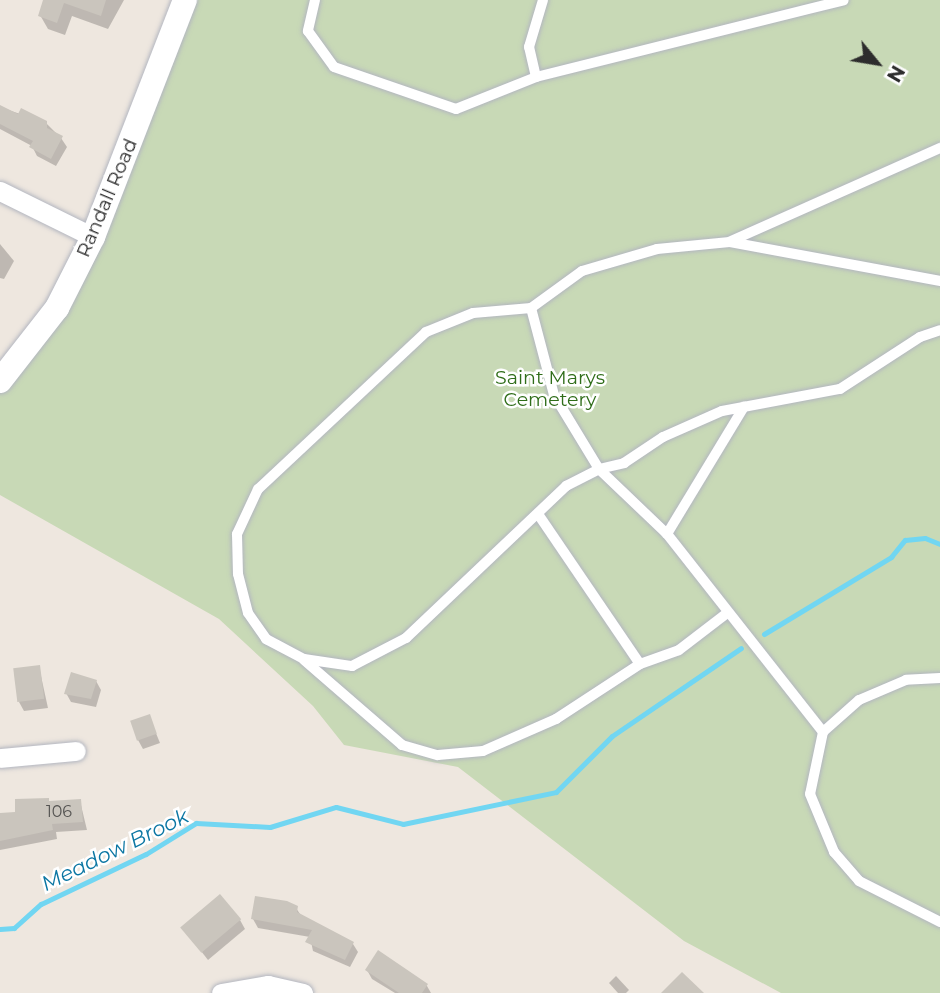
<!DOCTYPE html>
<style>
body{margin:0}
#map{position:relative;width:940px;height:993px;overflow:hidden;background:#eee7df;font-family:Montserrat,sans-serif}
div>[style]{position:absolute}
[style*='--x']{left:calc(var(--x)*1px);top:calc(var(--y)*1px);width:calc(var(--w)*1px);rotate:calc(var(--a)*1deg)}
.cemetery>*{inset:0;background:#c8d9b6}
.shadow>*{inset:0;background:#0003}
.stream>*{height:5px;margin:-2.5px;padding:0 2.5px;transform-origin:2.5px;border-radius:2.5px;background:#71d6f2}
.building>*{inset:0;background:#cac5bd;transform-origin:0 0}
.roads{filter:drop-shadow(0 0 2px #b3b6c0) drop-shadow(0 0 2px #b3b6c0)}
.service>*{height:10px;margin:-5px;padding:0 5px;transform-origin:5px;border-radius:5px;background:#fff}
.minor>*{height:19px;margin:-9.5px;padding:0 9.5px;transform-origin:9.5px;border-radius:9.5px;background:#fff}
.tertiary>*{height:24px;margin:-12px;padding:0 12px;transform-origin:12px;border-radius:12px;background:#fff}
span{translate:-50% -50%;white-space:nowrap;text-align:center;line-height:1.15;-webkit-text-stroke:5px #fff;paint-order:stroke}
.number-label{font-size:16px;color:#545351}
.number-label span{-webkit-text-stroke-width:0}
.street-label{font-size:19px;color:#2d2d2d}
.park-label{font-size:19px;color:#2f6d19}
.water-label{font-size:21px;color:#0b76a3;font-style:italic}
.north{position:absolute;left:842px;top:28px;width:70px;height:70px;-webkit-text-stroke:5px #fff;paint-order:stroke;rotate:120deg;font-size:19px;font-weight:700;line-height:28px;text-align:center;color:#2d2d2d}
.north::after{content:'';display:block;margin:auto;width:24px;height:32px;background:#2d2d2d;clip-path:polygon(50% 0,100% 100%,50% 72%,0 100%)}
</style>
<div id="map">
<div class="cemetery">
<i style="clip-path:polygon(185px 0,940px 0,940px 993px,781px 993px,684px 941px,458px 767px,344px 745px,313px 706px,219px 619px,0 495px,0 381px,57px 308px)"></i>
</div>
<div class="shadow">
<i style="clip-path:polygon(45px 0,124px 0,108px 29px,72px 16px,65px 35px,48px 29px,40px 15px)"></i>
<i style="clip-path:polygon(0 107px,46px 123px,61px 138px,67px 147px,56px 166px,37px 156px,32px 146px,0 129px)"></i>
<i style="clip-path:polygon(0 244px,14px 261px,4px 279px,0 278px)"></i>
<i style="clip-path:polygon(39px 667px,48px 708px,24px 711px,19px 702px)"></i>
<i style="clip-path:polygon(96px 681px,101px 690px,96px 707px,71px 702px,66px 693px)"></i>
<i style="clip-path:polygon(149px 716px,160px 743px,143px 749px,138px 740px)"></i>
<i style="clip-path:polygon(16px 801px,80px 801px,87px 830px,56px 832px,57px 839px,0 850px,0 814px,17px 813px)"></i>
<i style="clip-path:polygon(296px 908px,302px 917px,353px 944px,358px 952px,350px 967px,313px 951px,310px 937px,258px 928px,253px 919px)"></i>
<i style="clip-path:polygon(240px 920px,245px 929px,208px 960px,183px 928px)"></i>
<i style="clip-path:polygon(379px 952px,427px 986px,431px 993px,395px 993px,372px 979px,367px 970px)"></i>
<i style="clip-path:polygon(616px 976px,629px 990px,626px 993px,618px 993px,609px 983px)"></i>
</div>
<div class="stream">
<i style="--x:764;--y:634;--w:149;--a:-31.2"></i>
<i style="--x:891;--y:557;--w:22;--a:-51"></i>
<i style="--x:905;--y:540;--w:20;--a:-6"></i>
<i style="--x:925;--y:538;--w:16;--a:22"></i>
<i style="--x:0;--y:929;--w:14;--a:-4"></i>
<i style="--x:14;--y:928;--w:36;--a:-42"></i>
<i style="--x:41;--y:904;--w:116;--a:-25.5"></i>
<i style="--x:146;--y:854;--w:59;--a:-31.8"></i>
<i style="--x:196;--y:823;--w:74;--a:3.1"></i>
<i style="--x:270;--y:827;--w:69;--a:-16.9"></i>
<i style="--x:336;--y:807;--w:69;--a:14.2"></i>
<i style="--x:403;--y:824;--w:156;--a:-11.8"></i>
<i style="--x:556;--y:792;--w:79;--a:-45"></i>
<i style="--x:612;--y:736;--w:156;--a:-34.3"></i>
</div>
<div class="building">
<i style="clip-path:polygon(43px 0,106px 0,101px 16px,64px 3px,57px 23px,38px 16px)"></i>
<i style="clip-path:polygon(0 105px,18px 114px,21px 108px,47px 121px,47px 128px,63px 136px,51px 159px,29px 147px,33px 141px,0 124px)"></i>
<i style="left:40px;top:665px;width:34px;height:27px;rotate:83deg"></i>
<i style="clip-path:polygon(71px 672px,97px 680px,91px 699px,64px 694px)"></i>
<i style="left:150px;top:714px;width:21px;height:21px;rotate:71deg"></i>
<i style="clip-path:polygon(49px 798px,49px 801px,81px 799px,83px 822px,52px 824px,53px 830px,0 841px,0 813px,15px 812px,15px 799px)"></i>
<i style="left:220px;top:894px;width:33px;height:52px;rotate:50deg"></i>
<i style="clip-path:polygon(255px 896px,287px 901px,298px 906px,297px 912px,354px 942px,345px 960px,305px 942px,312px 930px,251px 919px)"></i>
<i style="clip-path:polygon(378px 950px,428px 984px,422px 993px,399px 993px,365px 970px)"></i>
<i style="clip-path:polygon(682px 972px,704px 993px,661px 993px)"></i>
</div>
<div class="roads">
<div class="service">
<i style="--x:315;--y:0;--w:32;--a:103"></i>
<i style="--x:308;--y:31;--w:44;--a:54.2"></i>
<i style="--x:334;--y:67;--w:129;--a:19"></i>
<i style="--x:456;--y:109;--w:86;--a:-21.8"></i>
<i style="--x:536;--y:77;--w:317;--a:-14"></i>
<i style="--x:536;--y:77;--w:31;--a:-103"></i>
<i style="--x:529;--y:47;--w:49;--a:-73.4"></i>
<i style="--x:731;--y:241;--w:229;--a:-24"></i>
<i style="--x:531;--y:308;--w:63;--a:-36"></i>
<i style="--x:582;--y:271;--w:78;--a:-16.3"></i>
<i style="--x:657;--y:249;--w:73;--a:-5.5"></i>
<i style="--x:730;--y:242;--w:214;--a:10.5"></i>
<i style="--x:538;--y:514;--w:181;--a:55.8"></i>
<i style="--x:667;--y:534;--w:149;--a:-58.8"></i>
<i style="--x:304;--y:660;--w:130;--a:40.9"></i>
<i style="--x:402;--y:745;--w:37;--a:16"></i>
<i style="--x:438;--y:755;--w:45;--a:-5.1"></i>
<i style="--x:483;--y:751;--w:80;--a:-23.7"></i>
<i style="--x:556;--y:719;--w:100;--a:-33.2"></i>
<i style="--x:640;--y:664;--w:41;--a:-19.7"></i>
<i style="--x:679;--y:650;--w:59;--a:-37.5"></i>
<i style="--x:940;--y:678;--w:34;--a:177"></i>
<i style="--x:906;--y:680;--w:51;--a:156.9"></i>
<i style="--x:859;--y:700;--w:48;--a:138.4"></i>
<i style="--x:823;--y:732;--w:63;--a:101.8"></i>
<i style="--x:810;--y:794;--w:63;--a:67.5"></i>
<i style="--x:834;--y:852;--w:38;--a:49"></i>
<i style="--x:859;--y:881;--w:91;--a:26.8"></i>
<i style="--x:823;--y:732;--w:252;--a:-128.2"></i>
<i style="--x:667;--y:534;--w:94;--a:-136.3"></i>
<i style="--x:599;--y:469;--w:87;--a:-121.3"></i>
<i style="--x:554;--y:395;--w:90;--a:-104.8"></i>
<i style="--x:531;--y:308;--w:58;--a:175.1"></i>
<i style="--x:473;--y:313;--w:51;--a:158"></i>
<i style="--x:426;--y:332;--w:230;--a:136.9"></i>
<i style="--x:258;--y:489;--w:50;--a:115"></i>
<i style="--x:237;--y:534;--w:40;--a:88.6"></i>
<i style="--x:238;--y:574;--w:40;--a:75.6"></i>
<i style="--x:248;--y:613;--w:32;--a:55"></i>
<i style="--x:266;--y:639;--w:43;--a:27.8"></i>
<i style="--x:304;--y:659;--w:49;--a:8.3"></i>
<i style="--x:352;--y:666;--w:61;--a:-27.4"></i>
<i style="--x:406;--y:638;--w:221;--a:-43.5"></i>
<i style="--x:566;--y:486;--w:37;--a:-27"></i>
<i style="--x:599;--y:469;--w:26;--a:-13"></i>
<i style="--x:624;--y:463;--w:47;--a:-33.7"></i>
<i style="--x:663;--y:437;--w:64;--a:-23.8"></i>
<i style="--x:722;--y:411;--w:120;--a:-10.6"></i>
<i style="--x:840;--y:389;--w:95;--a:-33"></i>
<i style="--x:920;--y:337;--w:21;--a:-19"></i>
</div>
<div class="minor">
<i style="--x:0;--y:191;--w:104;--a:26.3"></i>
<i style="--x:0;--y:758;--w:76;--a:-5.3"></i>
<i style="--x:221;--y:993;--w:48;--a:-9.7"></i>
<i style="--x:268;--y:985;--w:36;--a:13"></i>
</div>
<div class="tertiary">
<i style="--x:0;--y:381;--w:93;--a:-52"></i>
<i style="--x:57;--y:308;--w:80;--a:-63.1"></i>
<i style="--x:93;--y:237;--w:254;--a:-68.8"></i>
</div>
</div>
<div class="number-label">
<span style="left:59px;top:812px">106</span>
</div>
<div class="street-label">
<span style="left:107px;top:198px;rotate:-67deg">Randall Road</span>
</div>
<div class="park-label">
<span style="left:550px;top:389px">Saint Marys<br>Cemetery</span>
</div>
<div class="water-label">
<span style="left:115px;top:850px;rotate:-26deg">Meadow Brook</span>
</div>
<div class="north">N</div>
</div>
